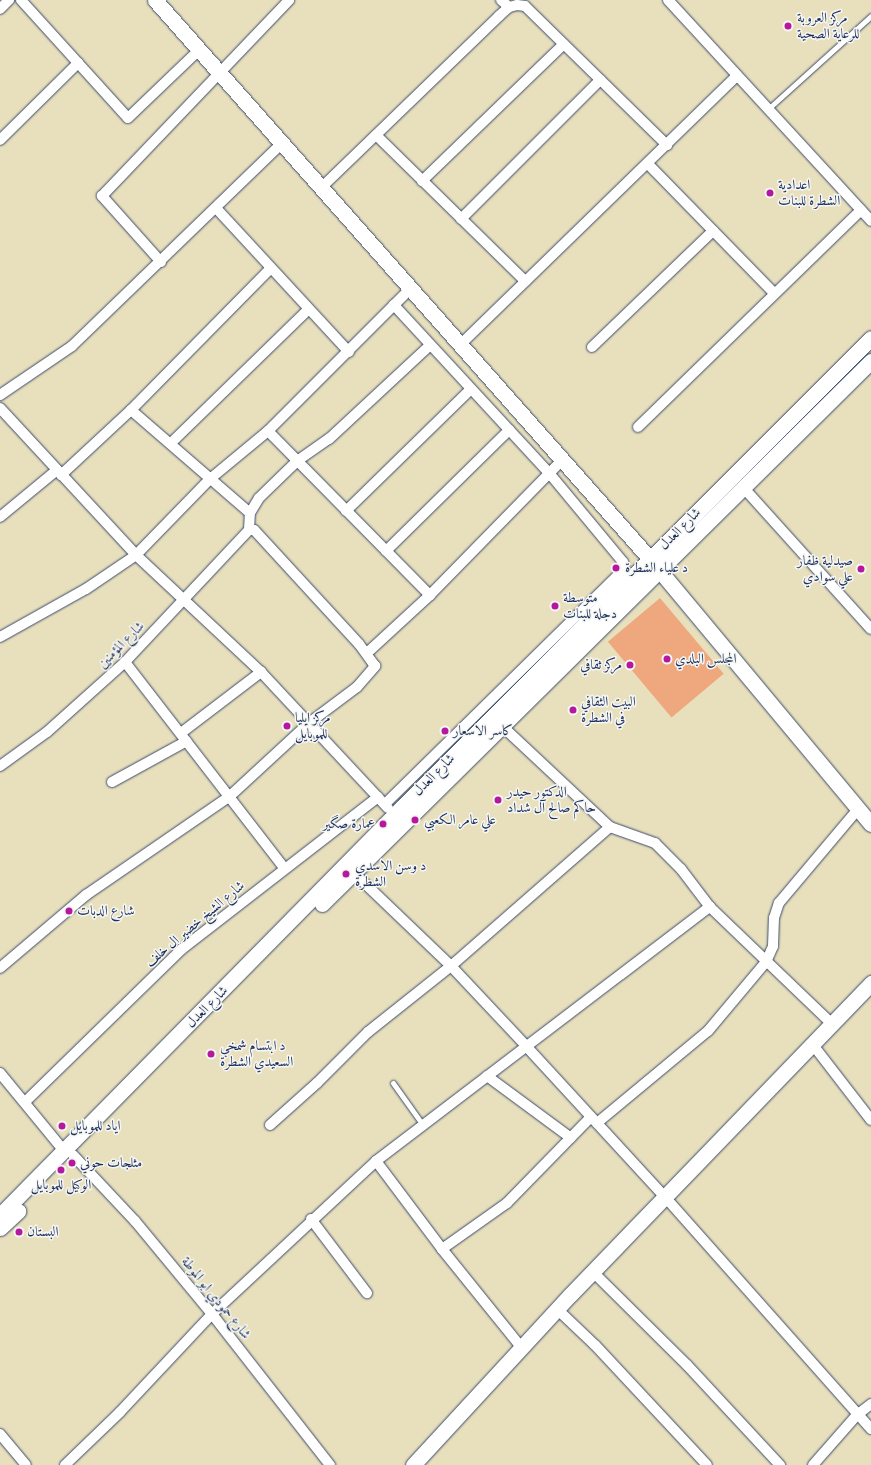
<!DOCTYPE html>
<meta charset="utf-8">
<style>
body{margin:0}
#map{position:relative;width:871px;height:1465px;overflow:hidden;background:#e8e0bc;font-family:Alegreya,Amiri,serif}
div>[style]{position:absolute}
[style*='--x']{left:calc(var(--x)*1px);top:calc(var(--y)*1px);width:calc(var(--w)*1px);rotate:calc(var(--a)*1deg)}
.building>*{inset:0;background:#efa77d;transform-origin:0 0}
.roads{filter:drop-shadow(0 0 1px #3a4a6c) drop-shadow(0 0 1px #3a4a6c)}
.lane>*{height:5px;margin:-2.5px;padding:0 2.5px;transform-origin:2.5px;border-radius:2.5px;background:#fff}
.street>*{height:10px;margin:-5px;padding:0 5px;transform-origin:5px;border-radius:5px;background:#fff}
.secondary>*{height:15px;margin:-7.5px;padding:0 7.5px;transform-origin:7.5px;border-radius:7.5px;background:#fff}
.dots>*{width:11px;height:11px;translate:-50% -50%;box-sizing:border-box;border:2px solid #f6f6f2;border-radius:50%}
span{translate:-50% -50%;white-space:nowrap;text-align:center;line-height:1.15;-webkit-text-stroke:3px #f6f6f2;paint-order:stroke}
.poi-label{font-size:14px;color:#1b2f5e}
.left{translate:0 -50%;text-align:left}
.right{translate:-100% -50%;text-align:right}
.street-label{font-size:14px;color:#1b2f5e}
</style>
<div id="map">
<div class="building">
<i style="left:660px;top:598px;width:99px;height:68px;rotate:50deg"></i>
</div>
<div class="roads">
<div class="lane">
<i style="--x:768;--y:109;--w:139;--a:-42.1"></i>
<i style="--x:393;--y:1083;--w:52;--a:54.5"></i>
</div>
<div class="street">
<i style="--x:21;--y:0;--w:159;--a:47.8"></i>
<i style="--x:128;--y:118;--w:100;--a:-43.8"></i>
<i style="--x:501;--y:0;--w:11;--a:41"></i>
<i style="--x:668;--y:0;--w:300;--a:47.4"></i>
<i style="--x:0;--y:9;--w:13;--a:-45"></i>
<i style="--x:376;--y:135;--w:209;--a:44.4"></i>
<i style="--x:0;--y:140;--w:110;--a:-44.6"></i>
<i style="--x:648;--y:164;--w:180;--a:45.7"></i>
<i style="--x:422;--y:181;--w:197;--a:-44"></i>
<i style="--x:322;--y:187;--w:246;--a:-44"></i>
<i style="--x:499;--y:16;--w:13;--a:-42"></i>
<i style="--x:509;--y:7;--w:8;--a:-14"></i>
<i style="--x:517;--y:5;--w:8;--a:7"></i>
<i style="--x:525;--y:6;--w:199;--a:44.4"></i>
<i style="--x:216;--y:208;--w:196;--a:47.3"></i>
<i style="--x:461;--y:219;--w:197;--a:-45"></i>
<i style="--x:161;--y:262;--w:89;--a:-131.8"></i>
<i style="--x:102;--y:196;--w:271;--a:-46.3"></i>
<i style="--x:461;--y:344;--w:385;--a:-44.2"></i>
<i style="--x:592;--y:347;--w:168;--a:-43.8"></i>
<i style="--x:0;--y:395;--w:87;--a:-34.2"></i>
<i style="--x:72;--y:346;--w:292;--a:-44"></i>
<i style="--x:0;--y:408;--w:200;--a:47.2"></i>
<i style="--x:136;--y:555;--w:171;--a:43.1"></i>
<i style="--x:261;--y:672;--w:186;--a:47"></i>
<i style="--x:131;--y:410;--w:157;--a:40.9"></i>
<i style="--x:638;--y:427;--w:311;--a:-44.2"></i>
<i style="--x:268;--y:431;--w:231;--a:45.4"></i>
<i style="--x:171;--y:443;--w:192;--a:-44.2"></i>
<i style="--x:61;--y:475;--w:96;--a:-42.9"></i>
<i style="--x:131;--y:410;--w:199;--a:-45.4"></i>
<i style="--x:743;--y:487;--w:191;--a:48"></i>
<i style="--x:346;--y:511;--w:173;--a:-44.3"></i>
<i style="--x:0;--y:517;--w:74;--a:-39.5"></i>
<i style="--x:249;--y:530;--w:17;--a:-87"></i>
<i style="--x:250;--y:513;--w:17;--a:-59"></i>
<i style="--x:259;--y:498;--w:53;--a:-44.2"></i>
<i style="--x:297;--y:461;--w:39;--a:-35"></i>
<i style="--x:329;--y:439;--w:138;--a:-42.9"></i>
<i style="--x:386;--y:551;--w:173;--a:-44.5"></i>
<i style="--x:0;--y:637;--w:98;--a:-29.2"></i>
<i style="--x:86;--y:589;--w:60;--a:-34.2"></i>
<i style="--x:136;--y:555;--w:106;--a:-45.8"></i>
<i style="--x:210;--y:479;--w:75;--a:-39.6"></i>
<i style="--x:268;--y:431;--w:202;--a:-45"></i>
<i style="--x:367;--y:653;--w:86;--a:-42.6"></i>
<i style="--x:430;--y:595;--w:189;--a:-45.6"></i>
<i style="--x:125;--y:662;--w:260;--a:52.3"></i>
<i style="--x:502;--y:726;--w:148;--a:43.1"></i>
<i style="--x:610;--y:827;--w:48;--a:19.6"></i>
<i style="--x:655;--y:843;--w:37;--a:45"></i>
<i style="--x:681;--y:869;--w:48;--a:52.7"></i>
<i style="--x:710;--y:907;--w:170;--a:43.8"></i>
<i style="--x:181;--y:733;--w:101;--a:-37.3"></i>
<i style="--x:0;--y:766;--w:58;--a:-35.9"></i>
<i style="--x:47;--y:732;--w:105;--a:-41.9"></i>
<i style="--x:125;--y:662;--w:181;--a:-46.8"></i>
<i style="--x:112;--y:782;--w:85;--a:-28.7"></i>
<i style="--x:385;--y:804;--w:335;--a:-44.5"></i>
<i style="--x:624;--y:569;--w:7;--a:-98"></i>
<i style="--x:623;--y:562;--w:116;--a:-129.7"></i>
<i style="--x:549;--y:473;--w:229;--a:-132.7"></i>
<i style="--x:354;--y:873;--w:134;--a:43.8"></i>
<i style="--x:451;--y:966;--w:110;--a:46.8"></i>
<i style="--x:526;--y:1046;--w:207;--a:47.4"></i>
<i style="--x:666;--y:1198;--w:309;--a:48.4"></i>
<i style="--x:0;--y:968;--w:113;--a:-40.3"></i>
<i style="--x:86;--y:895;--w:175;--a:-34.5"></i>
<i style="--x:230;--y:796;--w:108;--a:-42.7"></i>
<i style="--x:309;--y:723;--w:60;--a:-36.9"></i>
<i style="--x:357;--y:687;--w:28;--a:-49"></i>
<i style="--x:375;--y:666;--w:27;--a:-126"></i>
<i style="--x:359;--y:644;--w:155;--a:-132.6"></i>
<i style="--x:254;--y:530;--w:5;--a:180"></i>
<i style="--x:813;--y:1045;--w:95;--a:52.3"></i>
<i style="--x:0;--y:1073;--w:101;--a:50.6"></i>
<i style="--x:487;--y:1076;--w:104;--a:36.4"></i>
<i style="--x:25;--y:1102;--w:219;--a:-44.3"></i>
<i style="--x:182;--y:949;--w:248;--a:-37.8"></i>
<i style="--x:597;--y:1123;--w:144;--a:-39.7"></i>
<i style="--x:708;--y:1031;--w:90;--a:-50"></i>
<i style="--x:766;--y:962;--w:17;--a:-66"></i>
<i style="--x:773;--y:946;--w:28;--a:-88"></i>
<i style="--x:774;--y:918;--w:16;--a:-72"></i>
<i style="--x:779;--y:903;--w:124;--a:-49.9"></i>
<i style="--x:270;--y:1125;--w:63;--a:-41.8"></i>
<i style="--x:317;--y:1083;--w:72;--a:-45"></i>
<i style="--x:368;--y:1032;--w:106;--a:-38.5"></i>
<i style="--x:451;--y:966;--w:211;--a:-41.2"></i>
<i style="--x:73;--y:1155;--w:91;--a:46.8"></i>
<i style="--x:135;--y:1221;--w:121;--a:50.4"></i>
<i style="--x:212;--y:1314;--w:192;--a:52"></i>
<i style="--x:376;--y:1161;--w:110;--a:53.1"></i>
<i style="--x:442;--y:1249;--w:126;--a:51.1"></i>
<i style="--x:311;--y:1219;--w:93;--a:52.9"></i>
<i style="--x:442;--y:1249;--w:80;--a:-35.3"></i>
<i style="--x:507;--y:1203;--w:120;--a:-45.7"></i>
<i style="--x:593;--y:1272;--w:132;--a:44.7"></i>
<i style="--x:687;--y:1365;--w:137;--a:47.1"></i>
<i style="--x:557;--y:1309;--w:52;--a:43.5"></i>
<i style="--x:595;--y:1345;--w:164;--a:47"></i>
<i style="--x:0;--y:1434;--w:40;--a:50"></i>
<i style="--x:65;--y:1465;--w:76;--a:-43.9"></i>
<i style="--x:120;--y:1412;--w:134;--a:-46.8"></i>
<i style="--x:212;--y:1314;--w:224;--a:-43"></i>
<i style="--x:376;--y:1161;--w:420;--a:-37.3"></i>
<i style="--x:813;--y:1465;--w:67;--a:-48.7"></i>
<i style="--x:857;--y:1415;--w:18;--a:-38"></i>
</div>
<div class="secondary">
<i style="--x:155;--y:0;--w:747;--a:48.47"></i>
<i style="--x:650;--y:559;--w:345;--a:50.2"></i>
<i style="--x:322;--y:904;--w:772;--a:-44.69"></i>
<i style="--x:0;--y:1215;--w:573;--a:-45.42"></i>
<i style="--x:402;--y:807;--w:663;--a:-45"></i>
<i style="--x:0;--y:1228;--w:25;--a:-43"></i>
<i style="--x:413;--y:1465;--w:231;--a:-47.3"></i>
<i style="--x:570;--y:1295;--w:434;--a:-46"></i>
</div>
</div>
<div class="dots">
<i style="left:788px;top:26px;background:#b5179e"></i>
<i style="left:770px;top:193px;background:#b5179e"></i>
<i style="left:616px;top:568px;background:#b5179e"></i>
<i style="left:861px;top:569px;background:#b5179e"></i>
<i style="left:555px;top:606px;background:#b5179e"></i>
<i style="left:667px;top:659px;background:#b5179e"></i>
<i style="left:630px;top:665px;background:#b5179e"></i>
<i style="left:573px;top:710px;background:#b5179e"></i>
<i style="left:287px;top:726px;background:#b5179e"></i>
<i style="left:445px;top:731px;background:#b5179e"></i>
<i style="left:498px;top:800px;background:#b5179e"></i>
<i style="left:415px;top:820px;background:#b5179e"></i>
<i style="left:383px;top:824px;background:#b5179e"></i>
<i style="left:346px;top:874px;background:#b5179e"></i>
<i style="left:69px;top:911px;background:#b5179e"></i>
<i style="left:211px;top:1054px;background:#b5179e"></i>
<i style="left:62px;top:1126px;background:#b5179e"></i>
<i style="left:72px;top:1163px;background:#b5179e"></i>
<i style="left:61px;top:1170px;background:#b5179e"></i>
<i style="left:19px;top:1232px;background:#b5179e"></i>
</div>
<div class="poi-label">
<span class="left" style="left:797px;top:26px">مركز العروبة<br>للرعاية الصحية</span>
<span class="left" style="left:778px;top:193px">اعدادية<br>الشطرة للبنات</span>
<span class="right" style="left:853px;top:569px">صيدلية ظفار<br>علي سوادي</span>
<span class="left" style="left:625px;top:568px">د علياء الشطرة</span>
<span class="left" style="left:563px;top:606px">متوسطة<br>دجلة للبنات</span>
<span class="left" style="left:675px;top:659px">المجلس البلدي</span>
<span class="right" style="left:622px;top:665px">مركز ثقافي</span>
<span class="left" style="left:581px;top:710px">البيت الثقافي<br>في الشطرة</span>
<span class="left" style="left:295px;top:726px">مركز ايليا<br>للموبايل</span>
<span class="left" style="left:453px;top:731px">كاسر الاسعار</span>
<span class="left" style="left:507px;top:800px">الدكتور حيدر<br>حاكم صالح آل شداد</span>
<span class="left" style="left:424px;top:820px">علي عامر الكعبي</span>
<span class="right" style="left:375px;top:824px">عمارة صگير</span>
<span class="left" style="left:355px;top:874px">د وسن الاسدي<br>الشطرة</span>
<span class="left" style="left:77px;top:911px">شارع الدبات</span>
<span class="left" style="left:220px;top:1054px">د ابتسام شمخي<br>السعيدي الشطرة</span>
<span class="left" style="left:70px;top:1126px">اياد للموبايل</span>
<span class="left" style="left:80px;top:1163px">مثلجات حوني</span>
<span style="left:61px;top:1185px">الوكيل للموبايل</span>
<span class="left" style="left:27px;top:1232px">البستان</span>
</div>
<div class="street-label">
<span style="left:680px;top:529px;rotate:-45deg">شارع العدل</span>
<span style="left:121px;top:645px;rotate:-45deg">شارع المؤمنين</span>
<span style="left:434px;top:775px;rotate:-45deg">شارع العدل</span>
<span style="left:195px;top:924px;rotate:-40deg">شارع الشيخ خضير ال خلف</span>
<span style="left:207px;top:1007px;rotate:-45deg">شارع العدل</span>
<span style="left:216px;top:1298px;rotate:51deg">شارع حمودي ابو الموطة</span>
</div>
</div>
